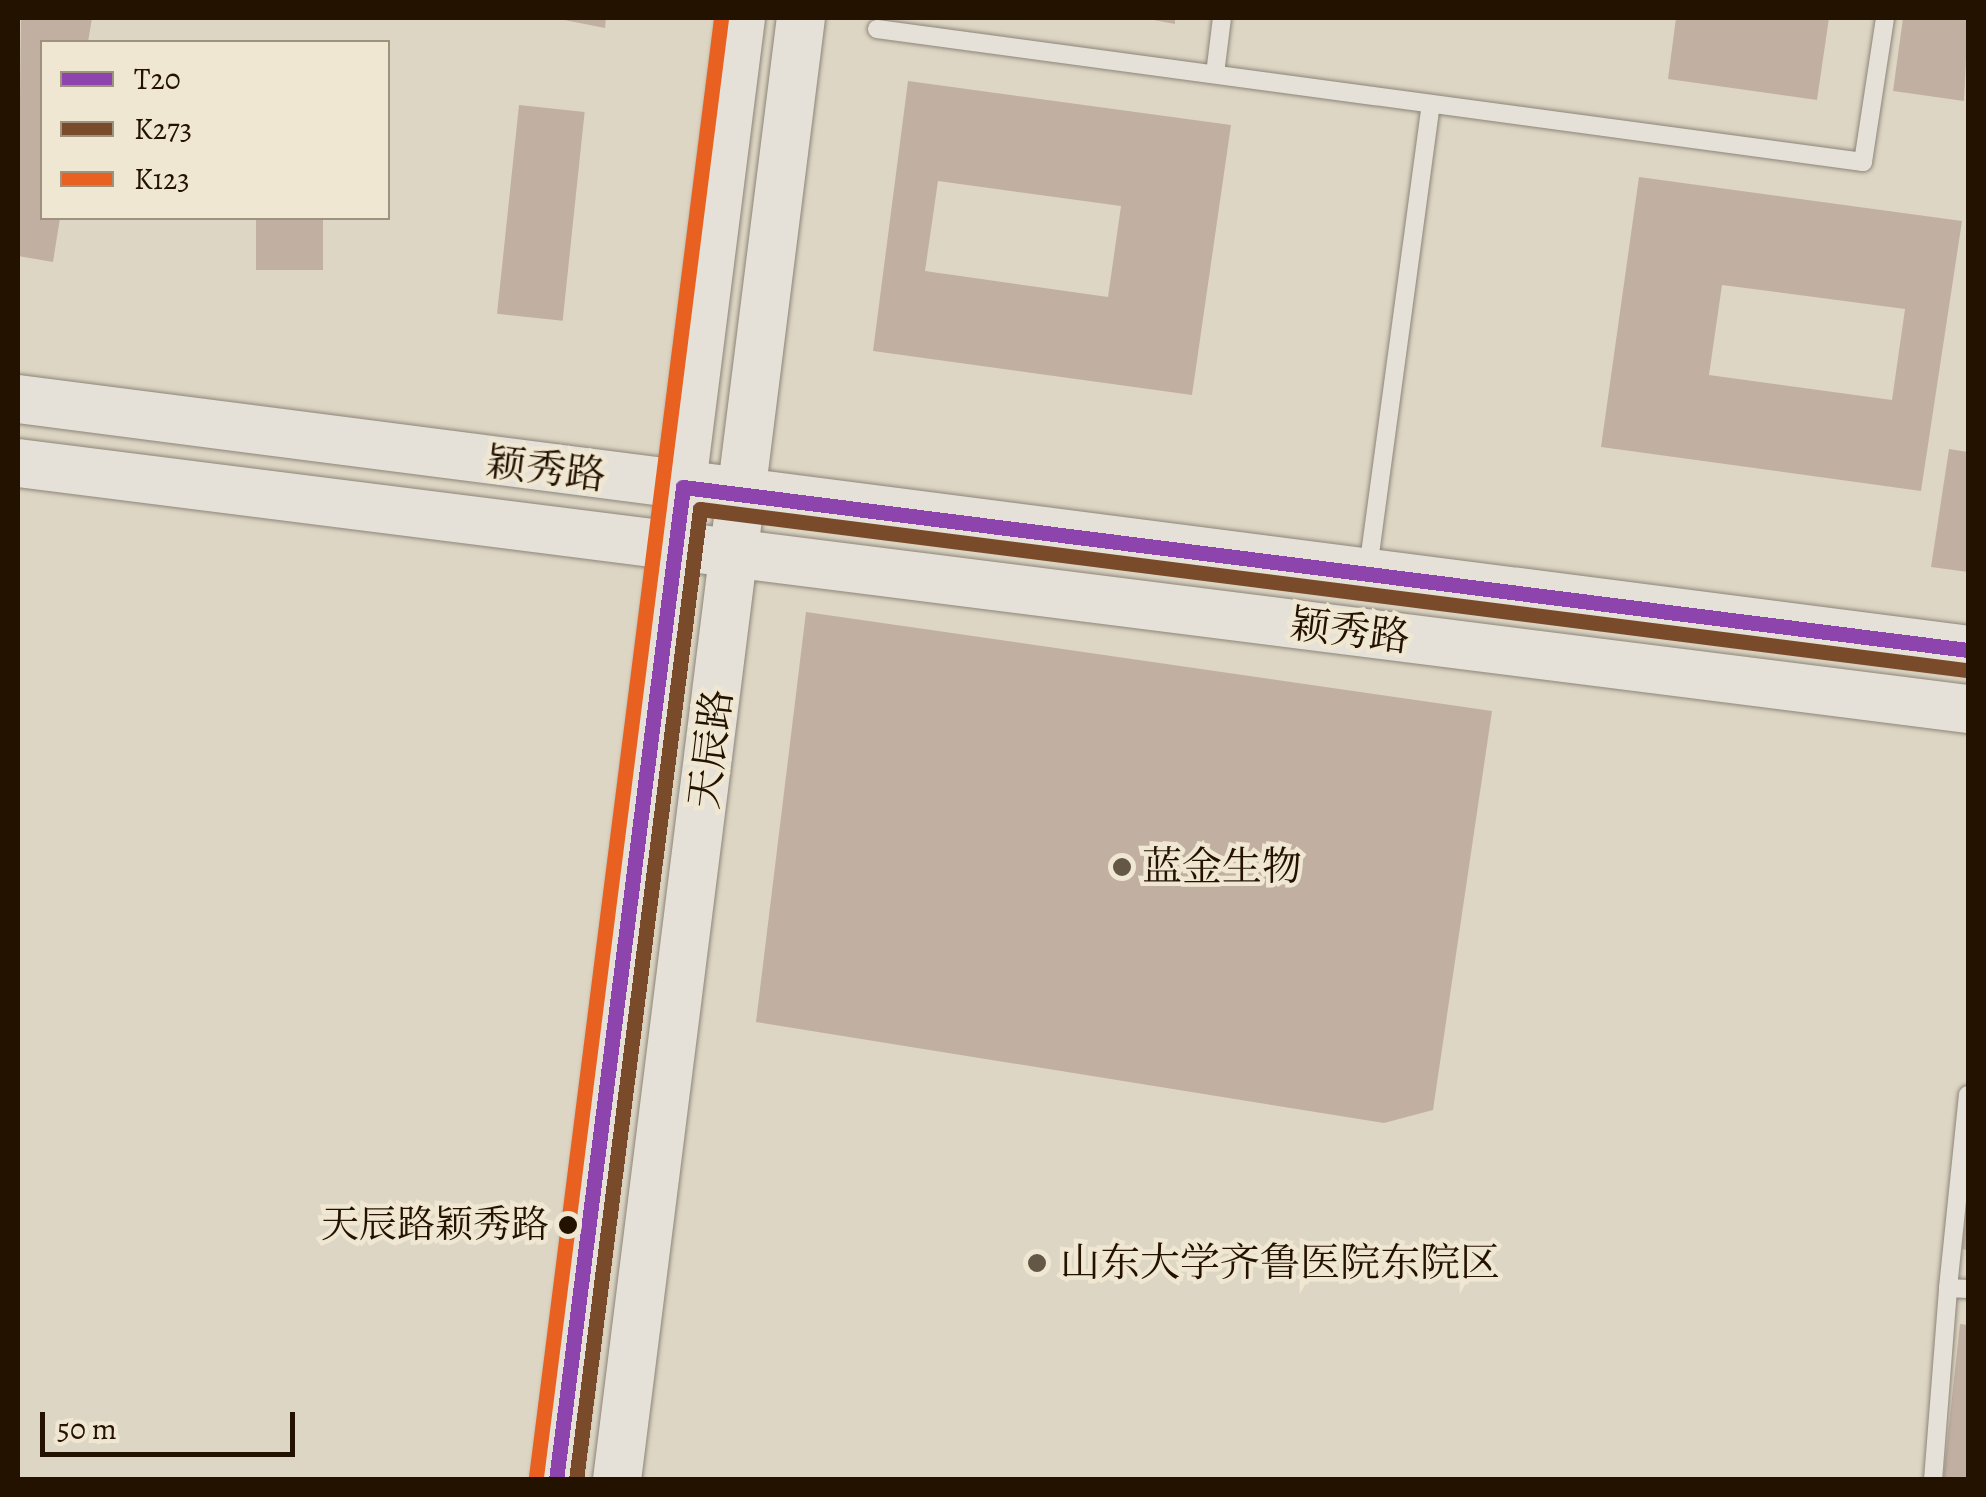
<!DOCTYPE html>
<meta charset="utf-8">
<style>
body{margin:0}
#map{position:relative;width:1986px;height:1497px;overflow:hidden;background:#ded6c4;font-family:Alegreya,"Noto Serif SC",serif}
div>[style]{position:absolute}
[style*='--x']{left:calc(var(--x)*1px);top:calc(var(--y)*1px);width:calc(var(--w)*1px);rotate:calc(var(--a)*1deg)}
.building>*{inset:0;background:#c1b0a2;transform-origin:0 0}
.roads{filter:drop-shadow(0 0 2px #8c8579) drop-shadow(0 0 2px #8c8579)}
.service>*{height:18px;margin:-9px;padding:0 9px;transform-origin:9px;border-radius:9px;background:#e5e1d8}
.secondary>*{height:48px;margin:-24px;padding:0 24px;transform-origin:24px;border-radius:24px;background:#e5e1d8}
.bus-1>*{height:15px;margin:-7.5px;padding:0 7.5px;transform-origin:7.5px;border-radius:7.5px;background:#8e44ad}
.bus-2>*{height:15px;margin:-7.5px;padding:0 7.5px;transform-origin:7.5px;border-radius:7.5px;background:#7a4b2a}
.bus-3>*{height:15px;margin:-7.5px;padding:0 7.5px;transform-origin:7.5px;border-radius:7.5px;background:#e86120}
.dots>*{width:28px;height:28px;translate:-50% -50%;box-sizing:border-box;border:5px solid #f0e7d2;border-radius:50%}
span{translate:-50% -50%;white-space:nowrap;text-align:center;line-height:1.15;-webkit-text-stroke:9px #f0e7d2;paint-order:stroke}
.bus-label{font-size:38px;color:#241200}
.right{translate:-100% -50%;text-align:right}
.street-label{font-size:40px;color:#241200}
.poi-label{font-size:40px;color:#241200}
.left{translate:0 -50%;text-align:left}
.frame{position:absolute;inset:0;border:20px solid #241200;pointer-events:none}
.legend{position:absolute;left:40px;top:40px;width:350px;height:180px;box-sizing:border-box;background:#f0e7d2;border:2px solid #9e927e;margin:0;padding:12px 18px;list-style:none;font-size:30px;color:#241200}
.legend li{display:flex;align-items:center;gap:20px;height:50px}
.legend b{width:50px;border:2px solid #9e927e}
.scale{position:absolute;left:40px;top:1412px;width:255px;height:45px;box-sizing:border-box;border:5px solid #241200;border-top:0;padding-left:12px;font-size:30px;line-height:35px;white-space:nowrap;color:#241200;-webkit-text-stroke:8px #f0e7d2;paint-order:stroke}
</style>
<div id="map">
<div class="building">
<i style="clip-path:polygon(21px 18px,92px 18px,88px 42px,42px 42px,42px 218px,60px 218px,53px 262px,18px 256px)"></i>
<i style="clip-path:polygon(554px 18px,606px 18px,605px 28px)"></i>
<i style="clip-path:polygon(1143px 18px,1175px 18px,1175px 24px)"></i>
<i style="clip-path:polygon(1676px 18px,1829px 18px,1817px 100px,1668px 79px)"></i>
<i style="clip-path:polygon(1903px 18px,1968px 18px,1964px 101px,1893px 91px)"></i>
<i style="clip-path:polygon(evenodd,908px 81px,1231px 125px,1192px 395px,873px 351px,908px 81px,938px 181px,1121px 206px,1108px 297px,925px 271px,938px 181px)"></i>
<i style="left:519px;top:105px;width:66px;height:210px;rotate:6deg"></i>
<i style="clip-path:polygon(evenodd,1639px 177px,1962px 221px,1921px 491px,1601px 447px,1639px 177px,1722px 285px,1905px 309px,1892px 400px,1709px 375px,1722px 285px)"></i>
<i style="left:256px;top:218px;width:67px;height:52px"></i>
<i style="clip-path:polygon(1949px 449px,1968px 452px,1968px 572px,1931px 567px)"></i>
<i style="clip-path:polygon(806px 612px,1492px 711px,1433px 1110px,1384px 1123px,756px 1022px)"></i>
<i style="clip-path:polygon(1966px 1211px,1968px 1211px,1968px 1250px,1962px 1249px)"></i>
<i style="clip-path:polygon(1960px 1324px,1968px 1325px,1968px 1480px,1943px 1480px)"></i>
</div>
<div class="roads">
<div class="service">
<i style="--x:877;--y:29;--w:995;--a:7.68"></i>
<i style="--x:1863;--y:162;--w:146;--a:-81.3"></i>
<i style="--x:1215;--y:74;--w:56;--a:-82.9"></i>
<i style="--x:1368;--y:569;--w:469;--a:-82.3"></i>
<i style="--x:1948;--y:1288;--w:194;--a:-84.1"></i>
<i style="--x:1933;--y:1480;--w:193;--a:-85.5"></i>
<i style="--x:1948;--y:1288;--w:20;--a:3"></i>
</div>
<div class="secondary">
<i style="--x:18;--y:399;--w:1966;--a:7.33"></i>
<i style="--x:18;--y:463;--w:1965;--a:7.19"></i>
<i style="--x:556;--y:1480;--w:1474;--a:-82.79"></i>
<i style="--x:617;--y:1480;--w:1474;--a:-82.83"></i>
</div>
</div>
<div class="bus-1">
<i style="--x:556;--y:1480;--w:1001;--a:-82.71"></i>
<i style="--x:683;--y:487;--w:1295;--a:7.23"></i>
</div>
<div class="bus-2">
<i style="--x:576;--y:1480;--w:979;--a:-82.72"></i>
<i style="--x:700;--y:509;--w:1275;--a:7.25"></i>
</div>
<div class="bus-3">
<i style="--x:536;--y:1477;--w:1471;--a:-82.77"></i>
</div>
<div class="dots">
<i style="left:1122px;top:867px;background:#655745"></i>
<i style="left:568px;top:1225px;background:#241200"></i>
<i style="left:1037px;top:1263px;background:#655745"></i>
</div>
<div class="bus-label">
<span class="right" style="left:549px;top:1225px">天辰路颖秀路</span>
</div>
<div class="street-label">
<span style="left:546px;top:469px;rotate:7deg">颖秀路</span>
<span style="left:1350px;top:631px;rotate:7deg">颖秀路</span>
<span style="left:711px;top:749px;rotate:-83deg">天辰路</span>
</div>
<div class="poi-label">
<span class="left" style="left:1142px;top:867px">蓝金生物</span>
<span class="left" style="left:1060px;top:1263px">山东大学齐鲁医院东院区</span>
</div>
<div class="frame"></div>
<ul class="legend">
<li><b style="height:12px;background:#8e44ad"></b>T20</li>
<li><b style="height:12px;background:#7a4b2a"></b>K273</li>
<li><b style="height:12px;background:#e86120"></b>K123</li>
</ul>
<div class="scale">50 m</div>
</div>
